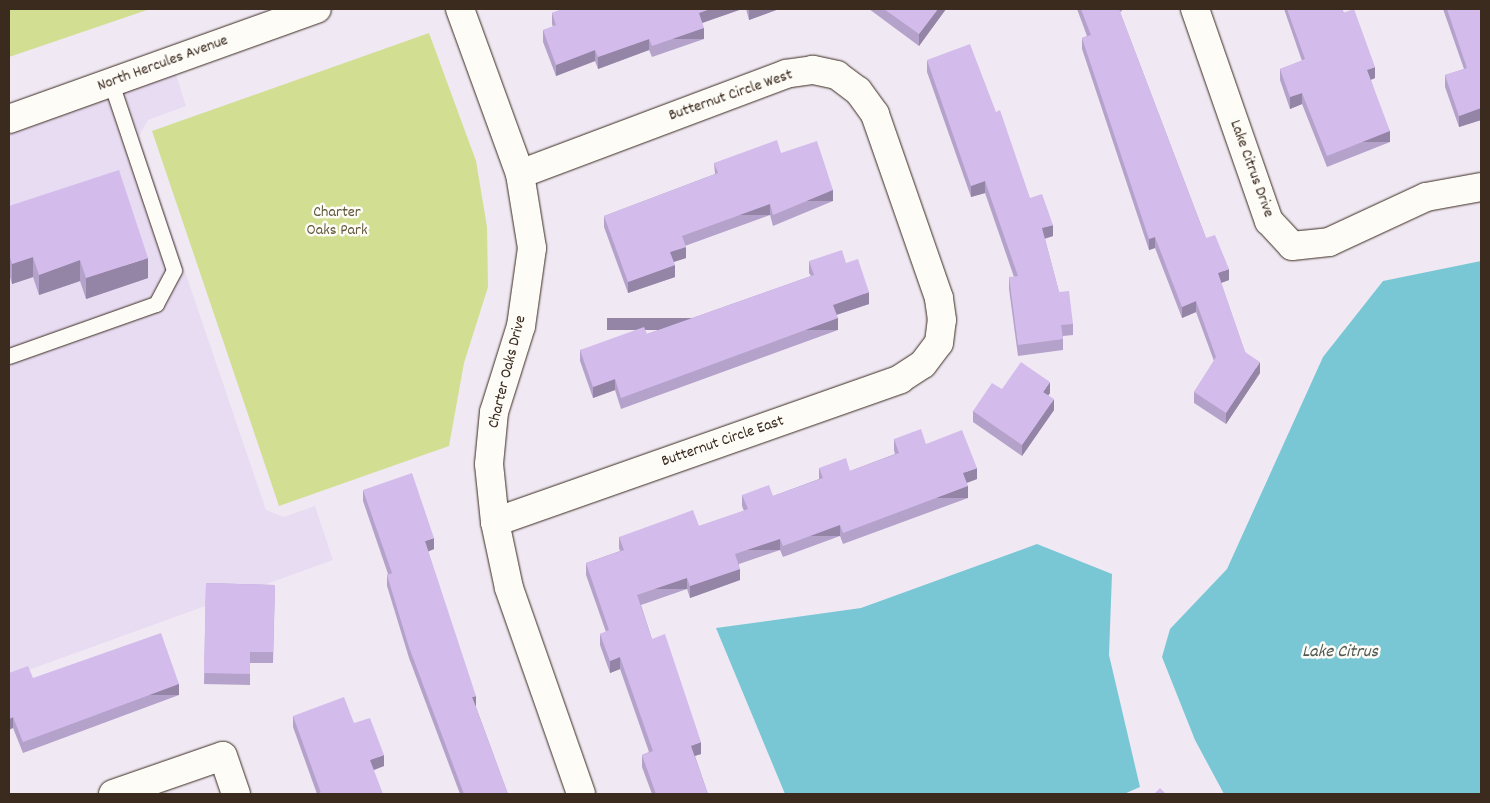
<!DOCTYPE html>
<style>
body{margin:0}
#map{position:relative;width:1490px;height:803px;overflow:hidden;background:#f0e9f4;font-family:Dekko,sans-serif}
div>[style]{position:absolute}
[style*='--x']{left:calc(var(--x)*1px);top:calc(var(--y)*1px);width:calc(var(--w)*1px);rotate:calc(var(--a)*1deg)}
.built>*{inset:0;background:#e7dcf2}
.green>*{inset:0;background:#d2de91}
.water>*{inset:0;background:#79c7d5}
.roads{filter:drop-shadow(0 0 1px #3b2a1e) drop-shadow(0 0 1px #3b2a1e)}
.lane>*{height:15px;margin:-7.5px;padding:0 7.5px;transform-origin:7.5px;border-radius:7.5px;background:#fdfcf7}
.street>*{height:28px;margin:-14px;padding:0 14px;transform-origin:14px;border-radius:14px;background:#fdfcf7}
.secondary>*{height:28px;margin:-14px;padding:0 14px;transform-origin:14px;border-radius:14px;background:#fdfcf7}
.wall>*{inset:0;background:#b5a2cb}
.shaded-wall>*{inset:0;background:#9484a5;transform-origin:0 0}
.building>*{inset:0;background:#d3bcec}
span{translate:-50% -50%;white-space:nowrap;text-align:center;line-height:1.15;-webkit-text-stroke:5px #fdfcf7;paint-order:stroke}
.street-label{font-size:16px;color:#3b2a1e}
.park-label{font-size:16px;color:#61573b}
.water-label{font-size:18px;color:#4e5955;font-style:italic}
.frame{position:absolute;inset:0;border:10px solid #3b2a1e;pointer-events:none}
</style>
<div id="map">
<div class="built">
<i style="clip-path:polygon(176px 74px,186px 106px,148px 120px,139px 136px,266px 510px,284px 517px,315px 506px,333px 560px,9px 677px,9px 134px)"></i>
</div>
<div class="green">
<i style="clip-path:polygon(9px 9px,150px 9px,9px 57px)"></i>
<i style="clip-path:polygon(429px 33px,476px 161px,487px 227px,488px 287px,464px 363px,449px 446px,279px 506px,152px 131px)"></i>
</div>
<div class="water">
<i style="clip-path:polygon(1481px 261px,1481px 794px,1224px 794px,1195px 740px,1162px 657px,1170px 629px,1227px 569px,1323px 357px,1383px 281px)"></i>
<i style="clip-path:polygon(1037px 544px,1112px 574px,1109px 655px,1140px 787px,1124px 794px,785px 794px,716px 628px,861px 608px)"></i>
</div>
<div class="roads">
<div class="lane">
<i style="--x:9;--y:356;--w:156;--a:-19.5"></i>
<i style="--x:156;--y:304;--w:38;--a:-62"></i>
<i style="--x:174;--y:270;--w:197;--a:-108.6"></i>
</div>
<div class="street">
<i style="--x:460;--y:9;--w:176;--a:70"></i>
<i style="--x:520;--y:174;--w:75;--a:80.8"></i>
<i style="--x:532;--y:248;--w:79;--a:98"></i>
<i style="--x:521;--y:326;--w:90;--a:107.4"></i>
<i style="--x:494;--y:412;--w:52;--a:95.5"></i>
<i style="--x:489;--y:464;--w:58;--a:84.1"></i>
<i style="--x:495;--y:522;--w:67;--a:78"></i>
<i style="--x:509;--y:588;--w:218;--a:70.7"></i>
<i style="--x:1195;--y:9;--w:225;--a:70.8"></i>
<i style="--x:1269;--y:221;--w:34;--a:47"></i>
<i style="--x:1292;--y:246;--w:37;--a:-6"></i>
<i style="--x:1329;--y:242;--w:107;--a:-24.9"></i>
<i style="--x:1426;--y:197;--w:56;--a:-10.3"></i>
<i style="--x:495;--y:522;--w:430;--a:-19.4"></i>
<i style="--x:900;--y:379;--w:27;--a:-33"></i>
<i style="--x:923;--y:364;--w:26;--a:-53"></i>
<i style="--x:939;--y:343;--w:23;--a:-83"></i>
<i style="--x:942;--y:320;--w:22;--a:-98"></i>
<i style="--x:939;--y:298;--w:195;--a:-109.2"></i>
<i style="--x:875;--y:114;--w:29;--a:-126"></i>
<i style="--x:858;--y:91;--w:26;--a:-143"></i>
<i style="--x:837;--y:75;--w:25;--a:-168"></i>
<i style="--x:813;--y:70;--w:27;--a:172"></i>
<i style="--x:786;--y:74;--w:284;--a:159.4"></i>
<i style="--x:113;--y:794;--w:116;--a:-19.1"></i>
<i style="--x:223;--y:756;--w:40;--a:71.1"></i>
</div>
<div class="secondary">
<i style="--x:9;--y:119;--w:327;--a:-19.7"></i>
</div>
</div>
<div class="wall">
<i style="clip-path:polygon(563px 9px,742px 9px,702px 23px,704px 39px,652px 57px,649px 50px,598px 69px,595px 61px,556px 76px,543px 42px,543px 30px,553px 27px,552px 24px,552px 13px)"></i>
<i style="clip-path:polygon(746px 9px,779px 9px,749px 20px)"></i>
<i style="clip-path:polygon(869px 9px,946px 9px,919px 46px)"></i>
<i style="clip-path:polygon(1077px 9px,1122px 9px,1122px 11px,1120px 12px,1206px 238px,1229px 280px,1221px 283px,1245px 352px,1260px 373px,1226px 424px,1194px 403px,1194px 392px,1214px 361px,1196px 312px,1182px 318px,1155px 248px,1149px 250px,1082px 49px,1082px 38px,1087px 36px)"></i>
<i style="clip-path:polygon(1284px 9px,1342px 9px,1375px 78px,1371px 80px,1390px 142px,1327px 167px,1302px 104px,1290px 109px,1280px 80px,1280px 69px,1302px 61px)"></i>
<i style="clip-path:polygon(1443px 9px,1481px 9px,1481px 120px,1459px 127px,1445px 87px,1445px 75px,1464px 69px)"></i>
<i style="clip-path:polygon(927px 60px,1030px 198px,1053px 236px,1045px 239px,1059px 292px,1073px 324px,1073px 335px,1063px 336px,1063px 350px,1018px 356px,1009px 289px,1009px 277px,1014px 277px,985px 193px,971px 197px,927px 72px)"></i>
<i style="clip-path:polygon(781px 153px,833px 201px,773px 226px,770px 215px,685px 246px,686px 258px,674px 262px,675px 277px,628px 293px,604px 227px,604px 216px,715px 174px,714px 163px)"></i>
<i style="clip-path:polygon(9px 206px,148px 278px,86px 299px,80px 281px,39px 295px,33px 277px,12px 284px,9px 274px)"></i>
<i style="clip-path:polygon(809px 261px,846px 263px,869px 304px,836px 315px,838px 330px,621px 409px,615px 390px,593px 398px,580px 361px,580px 350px,647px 334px,797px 281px,811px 276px,809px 273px)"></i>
<i style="clip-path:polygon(1002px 389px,1050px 393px,1048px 395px,1054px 410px,1022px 456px,973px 422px,973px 411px)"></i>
<i style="clip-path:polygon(894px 439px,926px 444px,977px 479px,967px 483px,968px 498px,843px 544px,840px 536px,783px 557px,780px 550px,739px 564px,740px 580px,690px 598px,687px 589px,641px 605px,652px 639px,701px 754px,695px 756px,708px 794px,652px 794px,642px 767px,642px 755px,649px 752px,620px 669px,610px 673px,600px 645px,600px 634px,606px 632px,586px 575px,586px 563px,620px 551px,619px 548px,619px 537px,699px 526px,744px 511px,742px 506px,742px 495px,773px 496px,819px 479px,819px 468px,850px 471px,895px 454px,894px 450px)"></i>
<i style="clip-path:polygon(363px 490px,434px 549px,428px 551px,476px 707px,508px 794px,460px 794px,409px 658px,387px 586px,387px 575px,388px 574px,363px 501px)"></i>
<i style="clip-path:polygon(206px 583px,275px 585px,273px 663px,250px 663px,250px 685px,204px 684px)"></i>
<i style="clip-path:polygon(9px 673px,33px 678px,179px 695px,23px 753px,13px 728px)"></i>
<i style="clip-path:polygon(293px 716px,354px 723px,384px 766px,317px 794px,293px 727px)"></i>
</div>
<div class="shaded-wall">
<i style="clip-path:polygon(710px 9px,742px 9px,699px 24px,699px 13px)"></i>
<i style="clip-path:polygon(749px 9px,779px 9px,749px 20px)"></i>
<i style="clip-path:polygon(938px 9px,946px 9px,919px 46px,919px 34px)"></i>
<i style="left:704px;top:28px;width:11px;height:55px;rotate:90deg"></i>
<i style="clip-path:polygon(649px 39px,649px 50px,598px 69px,598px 57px)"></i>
<i style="clip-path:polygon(595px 50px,595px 61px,556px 76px,556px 65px)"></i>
<i style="clip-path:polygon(1375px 67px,1375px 78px,1367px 81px,1367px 70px)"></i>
<i style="clip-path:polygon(1302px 93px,1302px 104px,1290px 109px,1290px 97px)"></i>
<i style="clip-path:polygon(1481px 108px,1481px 120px,1459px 127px,1459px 116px)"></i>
<i style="left:1390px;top:131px;width:11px;height:68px;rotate:90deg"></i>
<i style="clip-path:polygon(985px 181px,985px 193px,971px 197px,971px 186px)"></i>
<i style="left:833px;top:190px;width:11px;height:65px;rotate:90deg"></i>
<i style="left:770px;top:204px;width:11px;height:94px;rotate:90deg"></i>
<i style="clip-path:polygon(1053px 225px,1053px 236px,1042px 239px,1042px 228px)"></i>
<i style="clip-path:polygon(1155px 237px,1155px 248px,1149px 250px,1149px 239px)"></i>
<i style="clip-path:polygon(686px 247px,686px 258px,670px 263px,670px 252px)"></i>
<i style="clip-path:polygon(33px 257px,33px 277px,12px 284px,12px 264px)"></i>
<i style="clip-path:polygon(148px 258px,148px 278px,86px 299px,86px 278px)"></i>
<i style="clip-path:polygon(80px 260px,80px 281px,39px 295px,39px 275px)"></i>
<i style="clip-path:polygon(675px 265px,675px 277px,628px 293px,628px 282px)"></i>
<i style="clip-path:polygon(1229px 269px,1229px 280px,1218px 284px,1218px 273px)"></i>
<i style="clip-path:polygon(869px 292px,869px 304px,833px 316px,833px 305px)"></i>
<i style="clip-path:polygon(1196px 301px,1196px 312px,1182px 318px,1182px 307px)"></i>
<i style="left:838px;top:318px;width:12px;height:231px;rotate:90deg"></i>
<i style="clip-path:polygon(1260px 362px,1260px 373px,1226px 424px,1226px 413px)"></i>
<i style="clip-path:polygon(615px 379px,615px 390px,593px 398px,593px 387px)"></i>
<i style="clip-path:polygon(1050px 382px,1050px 393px,1043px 403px,1043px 392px)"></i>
<i style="clip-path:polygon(1054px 399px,1054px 410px,1022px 456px,1022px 445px)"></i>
<i style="clip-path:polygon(977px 468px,977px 479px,963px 484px,963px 473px)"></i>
<i style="left:968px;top:486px;width:12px;height:134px;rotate:90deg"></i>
<i style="left:840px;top:525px;width:11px;height:61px;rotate:90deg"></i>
<i style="clip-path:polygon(434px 538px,434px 549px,425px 553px,425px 541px)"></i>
<i style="left:780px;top:539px;width:11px;height:47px;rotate:90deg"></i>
<i style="clip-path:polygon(740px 569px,740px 580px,690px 598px,690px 586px)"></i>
<i style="left:687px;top:578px;width:11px;height:53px;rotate:90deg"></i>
<i style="clip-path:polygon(620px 657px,620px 669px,610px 673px,610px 661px)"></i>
<i style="left:179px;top:684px;width:11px;height:166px;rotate:90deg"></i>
<i style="clip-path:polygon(476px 696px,476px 707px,472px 697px)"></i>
<i style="clip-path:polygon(13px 717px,13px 728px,9px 730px,9px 719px)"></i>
<i style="clip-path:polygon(701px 742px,701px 754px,691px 757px,691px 746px)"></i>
<i style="clip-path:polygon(384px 755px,384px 766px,370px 771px,370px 760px)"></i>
</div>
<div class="building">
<i style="clip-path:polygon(563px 9px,710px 9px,699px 13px,704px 28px,652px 46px,649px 39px,598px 57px,595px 50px,556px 65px,543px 30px,556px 25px,552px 13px)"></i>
<i style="clip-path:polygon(884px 9px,938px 9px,919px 34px)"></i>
<i style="clip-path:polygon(1081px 9px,1119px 9px,1206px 238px,1215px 235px,1229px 269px,1218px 273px,1245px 352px,1260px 362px,1226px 413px,1194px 392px,1216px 357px,1196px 301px,1182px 307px,1155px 237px,1149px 239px,1082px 38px,1091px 35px)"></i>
<i style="clip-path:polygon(1287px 9px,1342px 9px,1343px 13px,1354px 9px,1375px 67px,1367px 70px,1390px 131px,1327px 156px,1302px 93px,1290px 97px,1280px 69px,1305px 59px)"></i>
<i style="clip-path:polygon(1447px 9px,1481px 9px,1481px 108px,1459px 116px,1445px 75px,1467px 68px)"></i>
<i style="clip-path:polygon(970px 44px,996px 112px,1000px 110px,1030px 198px,1042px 194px,1053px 225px,1042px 228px,1059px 292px,1069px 291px,1073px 324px,1061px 325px,1063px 339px,1018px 345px,1009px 277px,1018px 276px,985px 181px,971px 186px,927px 60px)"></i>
<i style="clip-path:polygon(777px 140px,781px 153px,817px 141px,833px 190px,773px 215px,770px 204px,682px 236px,686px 247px,670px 252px,675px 265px,628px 282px,604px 216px,718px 173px,714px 163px)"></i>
<i style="clip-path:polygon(119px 170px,148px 258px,86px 278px,80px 260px,39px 275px,33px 257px,12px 264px,9px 254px,9px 206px)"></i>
<i style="clip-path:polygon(842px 250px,846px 263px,858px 259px,869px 292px,833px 305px,838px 318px,621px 398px,615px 379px,593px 387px,580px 350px,644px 327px,647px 334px,797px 281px,814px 275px,809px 261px)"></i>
<i style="clip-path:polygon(1021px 362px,1050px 382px,1043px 392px,1054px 399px,1022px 445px,973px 411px,992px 383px,1002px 389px)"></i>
<i style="clip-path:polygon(921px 429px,926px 444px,962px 430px,977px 468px,963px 473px,968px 486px,843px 533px,840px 525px,783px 546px,780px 539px,735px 554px,740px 569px,690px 586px,687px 578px,637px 595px,652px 639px,665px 634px,701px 742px,691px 746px,708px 794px,656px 794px,642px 755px,653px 751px,620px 657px,610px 661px,600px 634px,609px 630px,586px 563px,624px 550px,619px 537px,666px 520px,693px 510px,699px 526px,748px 509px,742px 495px,769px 485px,773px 496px,823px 478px,819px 468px,846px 458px,850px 471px,899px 453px,894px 439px)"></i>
<i style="clip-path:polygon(412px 473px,434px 538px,425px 541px,476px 696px,472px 697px,508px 794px,464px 794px,409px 647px,387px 575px,392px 573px,363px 490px)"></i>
<i style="clip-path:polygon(206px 583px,275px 585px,273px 652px,250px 652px,250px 674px,204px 673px)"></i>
<i style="clip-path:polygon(161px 633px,179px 684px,23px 742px,13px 717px,9px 719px,9px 673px,28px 666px,33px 678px)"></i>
<i style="clip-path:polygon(344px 697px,354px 723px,370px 718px,384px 755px,370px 760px,383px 794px,317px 794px,321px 793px,293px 716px)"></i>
<i style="clip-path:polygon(1160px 788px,1166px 794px,1154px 794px)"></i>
</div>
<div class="street-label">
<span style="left:163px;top:64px;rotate:-20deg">North Hercules Avenue</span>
<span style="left:731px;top:96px;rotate:-19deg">Butternut Circle West</span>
<span style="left:1251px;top:169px;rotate:70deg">Lake Citrus Drive</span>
<span style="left:508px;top:372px;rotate:-76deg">Charter Oaks Drive</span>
<span style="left:723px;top:442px;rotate:-19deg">Butternut Circle East</span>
</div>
<div class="park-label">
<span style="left:337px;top:222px">Charter<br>Oaks Park</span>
</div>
<div class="water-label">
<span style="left:1340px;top:653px">Lake Citrus</span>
</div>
<div class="frame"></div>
</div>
